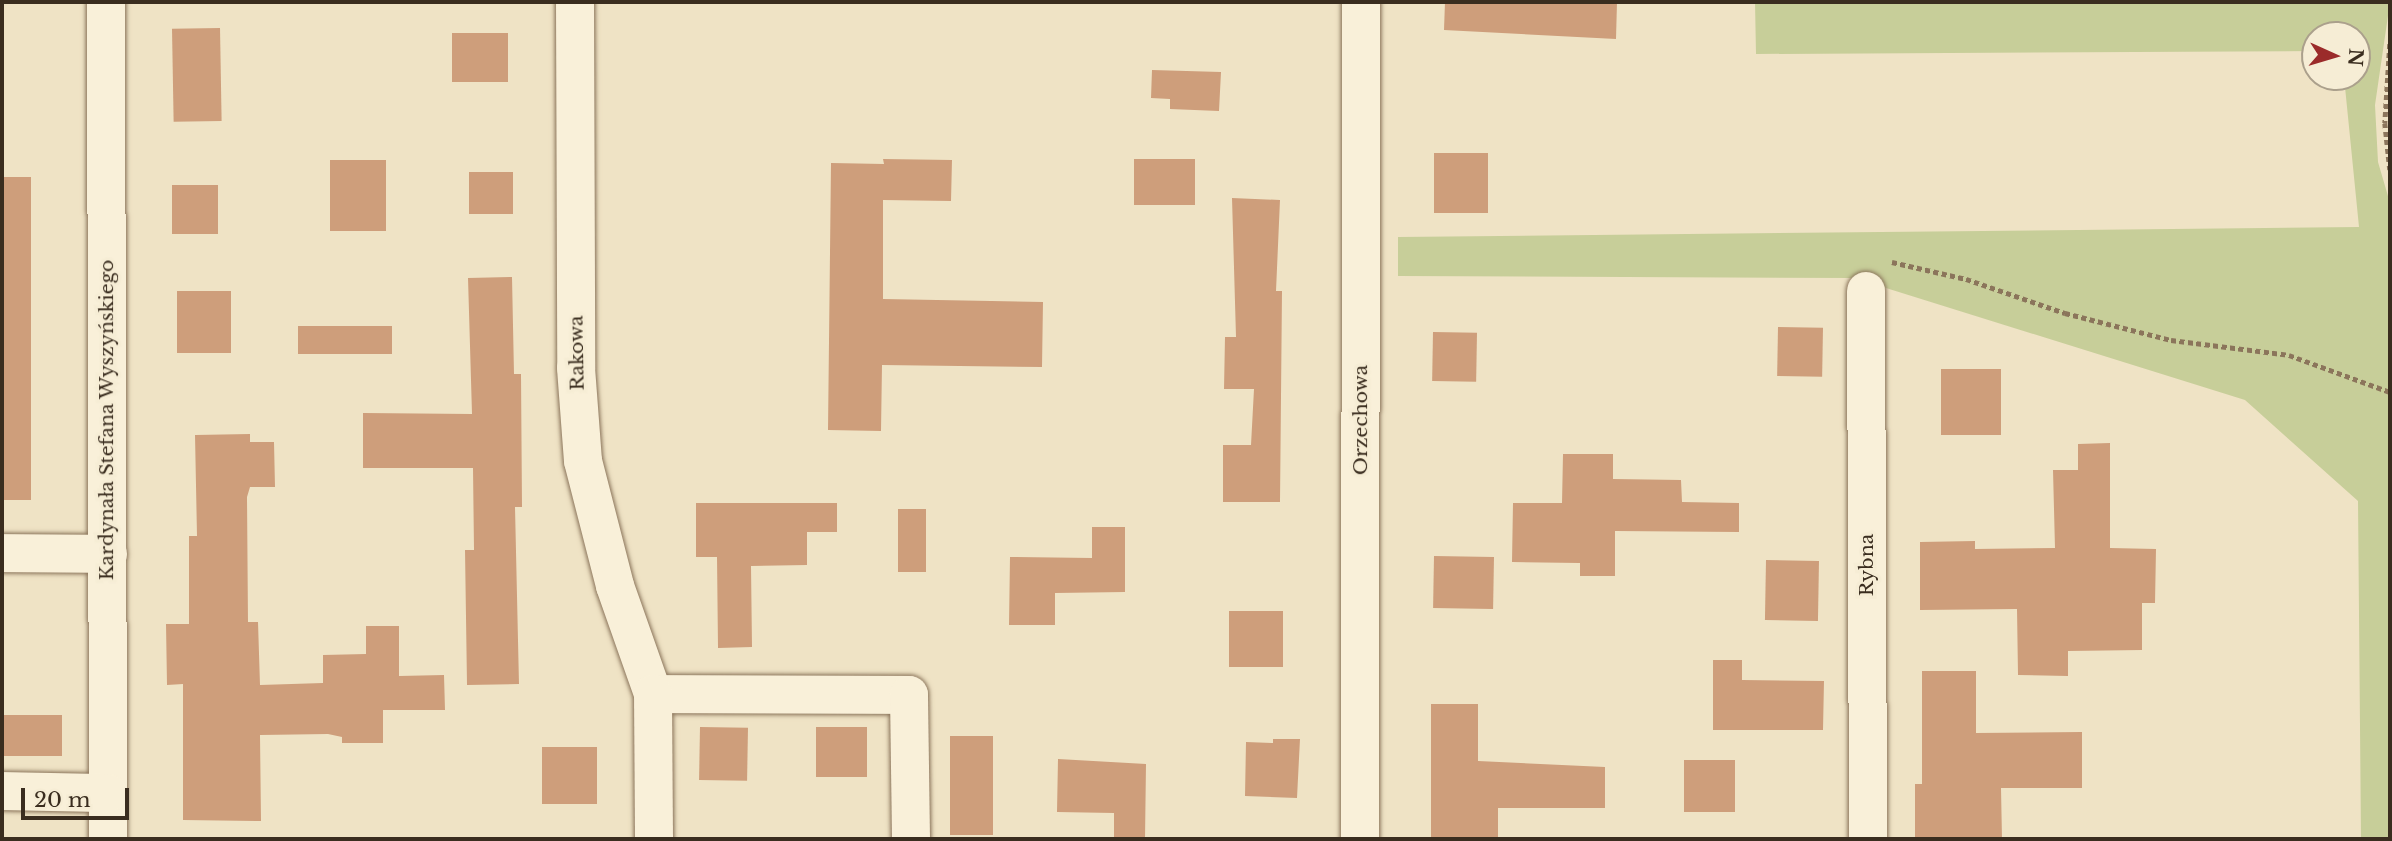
<!DOCTYPE html>
<meta charset="utf-8">
<style>
body{margin:0}
#map{position:relative;width:2392px;height:841px;overflow:hidden;background:#efe3c5;font-family:"Libre Baskerville",serif}
div>[style]{position:absolute}
[style*='--x']{left:calc(var(--x)*1px);top:calc(var(--y)*1px);width:calc(var(--w)*1px);rotate:calc(var(--a)*1deg)}
.green>*{inset:0;background:#c7ce99}
.building>*{inset:0;background:#ce9e7b;transform-origin:0 0}
.path>*{height:4.5px;margin-top:-2.25px;transform-origin:0;background:repeating-linear-gradient(90deg,#8b755b 0 5px,transparent 0 8.5px)}
.roads{filter:drop-shadow(0 0 2px #8b755b) drop-shadow(0 0 2px #8b755b)}
.minor>*{height:38px;margin:-19px;padding:0 19px;transform-origin:19px;border-radius:19px;background:#f9f0d9}
span{translate:-50% -50%;white-space:nowrap;text-align:center;line-height:1.15;-webkit-text-stroke:7px #f6edd5;paint-order:stroke}
.street-label{font-size:19px;color:#3a2d1f}
.frame{position:absolute;inset:0;border:4px solid #3a2d1f;pointer-events:none}
.north{position:absolute;left:2301px;top:21px;width:70px;height:70px;box-sizing:border-box;background:#f6edd5;border:2px solid #aba08c;border-radius:50%;rotate:94deg;font-size:19px;font-weight:700;line-height:28px;text-align:center;color:#3a2d1f}
.north::after{content:'';display:block;margin:auto;width:24px;height:32px;background:#9b2b2a;clip-path:polygon(50% 0,100% 100%,50% 72%,0 100%)}
.scale{position:absolute;left:21px;top:788px;width:108px;height:32px;box-sizing:border-box;border:4px solid #3a2d1f;border-top:0;padding-left:9px;font-size:21px;line-height:24px;white-space:nowrap;color:#3a2d1f;-webkit-text-stroke:5px #f6edd5;paint-order:stroke}
</style>
<div id="map">
<div class="green">
<i style="clip-path:polygon(1755px 2px,2390px 2px,2375px 105px,2378px 162px,2390px 203px,2390px 839px,2361px 839px,2358px 501px,2245px 400px,1854px 278px,1398px 276px,1398px 237px,2359px 227px,2344px 77px,2357px 77px,2357px 35px,2315px 35px,2315px 51px,1756px 54px)"></i>
</div>
<div class="building">
<i style="clip-path:polygon(1445px 2px,1617px 2px,1616px 39px,1444px 30px)"></i>
<i style="left:220px;top:28px;width:93px;height:48px;rotate:89deg"></i>
<i style="left:508px;top:33px;width:49px;height:56px;rotate:90deg"></i>
<i style="clip-path:polygon(1152px 70px,1221px 72px,1219px 111px,1170px 109px,1170px 99px,1151px 98px)"></i>
<i style="left:1488px;top:153px;width:60px;height:54px;rotate:90deg"></i>
<i style="clip-path:polygon(883px 159px,952px 160px,951px 201px,883px 200px,883px 299px,1043px 302px,1042px 367px,882px 365px,881px 431px,828px 430px,831px 163px,884px 164px)"></i>
<i style="left:1134px;top:159px;width:61px;height:46px"></i>
<i style="left:330px;top:160px;width:56px;height:71px"></i>
<i style="left:469px;top:172px;width:44px;height:42px"></i>
<i style="left:31px;top:177px;width:323px;height:29px;rotate:90deg"></i>
<i style="left:172px;top:185px;width:46px;height:49px"></i>
<i style="clip-path:polygon(1232px 198px,1280px 200px,1276px 291px,1282px 291px,1280px 502px,1223px 502px,1223px 445px,1251px 445px,1254px 389px,1224px 389px,1225px 337px,1236px 337px)"></i>
<i style="clip-path:polygon(512px 277px,514px 374px,521px 374px,522px 507px,515px 507px,519px 684px,467px 685px,465px 550px,474px 550px,473px 468px,363px 468px,363px 413px,472px 414px,468px 278px)"></i>
<i style="left:177px;top:291px;width:54px;height:62px"></i>
<i style="left:298px;top:326px;width:94px;height:28px"></i>
<i style="left:1778px;top:327px;width:45px;height:49px;rotate:1deg"></i>
<i style="left:1433px;top:332px;width:44px;height:49px;rotate:1deg"></i>
<i style="left:1941px;top:369px;width:60px;height:66px"></i>
<i style="clip-path:polygon(250px 434px,250px 442px,274px 442px,275px 487px,250px 487px,247px 497px,248px 622px,258px 622px,260px 685px,323px 683px,323px 655px,366px 654px,366px 626px,399px 626px,399px 676px,444px 675px,445px 710px,383px 710px,383px 743px,342px 743px,342px 737px,328px 734px,260px 735px,261px 821px,183px 820px,183px 684px,167px 685px,166px 624px,189px 624px,189px 536px,197px 536px,195px 435px)"></i>
<i style="clip-path:polygon(2110px 443px,2110px 548px,2156px 549px,2155px 603px,2142px 603px,2142px 650px,2068px 651px,2068px 676px,2018px 675px,2017px 609px,1920px 610px,1920px 542px,1975px 541px,1975px 549px,2055px 548px,2053px 470px,2078px 470px,2078px 444px)"></i>
<i style="clip-path:polygon(1563px 454px,1613px 454px,1613px 479px,1681px 480px,1682px 502px,1739px 503px,1739px 532px,1615px 531px,1615px 576px,1580px 576px,1580px 563px,1512px 562px,1513px 503px,1562px 503px)"></i>
<i style="clip-path:polygon(696px 503px,837px 503px,837px 532px,807px 532px,807px 565px,751px 566px,752px 647px,718px 648px,717px 557px,696px 557px)"></i>
<i style="left:898px;top:509px;width:28px;height:63px"></i>
<i style="clip-path:polygon(1092px 527px,1125px 527px,1125px 592px,1055px 593px,1055px 625px,1009px 625px,1010px 557px,1092px 558px)"></i>
<i style="left:1434px;top:556px;width:60px;height:52px;rotate:1deg"></i>
<i style="left:1766px;top:560px;width:53px;height:60px;rotate:1deg"></i>
<i style="left:1229px;top:611px;width:54px;height:56px"></i>
<i style="clip-path:polygon(1713px 660px,1742px 660px,1742px 680px,1824px 681px,1823px 730px,1713px 730px)"></i>
<i style="clip-path:polygon(1922px 671px,1976px 671px,1976px 733px,2082px 732px,2082px 788px,2001px 788px,2002px 839px,1915px 839px,1915px 784px,1922px 784px)"></i>
<i style="clip-path:polygon(1431px 704px,1478px 704px,1478px 761px,1605px 767px,1605px 808px,1498px 808px,1498px 839px,1431px 839px)"></i>
<i style="left:62px;top:715px;width:41px;height:60px;rotate:90deg"></i>
<i style="left:700px;top:727px;width:48px;height:53px;rotate:1deg"></i>
<i style="left:816px;top:727px;width:51px;height:50px"></i>
<i style="left:950px;top:736px;width:43px;height:99px"></i>
<i style="clip-path:polygon(1273px 739px,1300px 739px,1297px 798px,1245px 796px,1246px 742px,1273px 743px)"></i>
<i style="left:542px;top:747px;width:55px;height:57px"></i>
<i style="clip-path:polygon(1058px 759px,1146px 764px,1145px 839px,1114px 839px,1114px 813px,1057px 812px)"></i>
<i style="left:1684px;top:760px;width:51px;height:52px"></i>
</div>
<div class="path">
<i style="--x:2390;--y:44;--w:79;--a:93.6"></i>
<i style="--x:2385;--y:123;--w:47;--a:83.9"></i>
<i style="--x:1892;--y:262;--w:76;--a:12.9"></i>
<i style="--x:1966;--y:279;--w:105;--a:19"></i>
<i style="--x:2065;--y:313;--w:109;--a:14.3"></i>
<i style="--x:2171;--y:340;--w:119;--a:7.2"></i>
<i style="--x:2289;--y:355;--w:108;--a:20.1"></i>
</div>
<div class="roads">
<div class="minor">
<i style="--x:106;--y:2;--w:837;--a:89.86"></i>
<i style="--x:575;--y:2;--w:366;--a:89.8"></i>
<i style="--x:576;--y:368;--w:93;--a:85.7"></i>
<i style="--x:583;--y:461;--w:129;--a:75.6"></i>
<i style="--x:615;--y:586;--w:114;--a:70.6"></i>
<i style="--x:653;--y:694;--w:256;--a:0.2"></i>
<i style="--x:909;--y:695;--w:144;--a:89.2"></i>
<i style="--x:1866;--y:291;--w:548;--a:89.79"></i>
<i style="--x:2;--y:553;--w:106;--a:0.5"></i>
<i style="--x:653;--y:694;--w:145;--a:89.6"></i>
<i style="--x:2;--y:791;--w:106;--a:1.1"></i>
<i style="--x:1360;--y:839;--w:837;--a:-89.93"></i>
</div>
</div>
<div class="street-label">
<span style="left:577px;top:353px;rotate:-91deg">Rakowa</span>
<span style="left:107px;top:420px;rotate:-90deg">Kardynała Stefana Wyszyńskiego</span>
<span style="left:1361px;top:420px;rotate:-90deg">Orzechowa</span>
<span style="left:1867px;top:565px;rotate:-90deg">Rybna</span>
</div>
<div class="frame"></div>
<div class="north">N</div>
<div class="scale">20 m</div>
</div>
